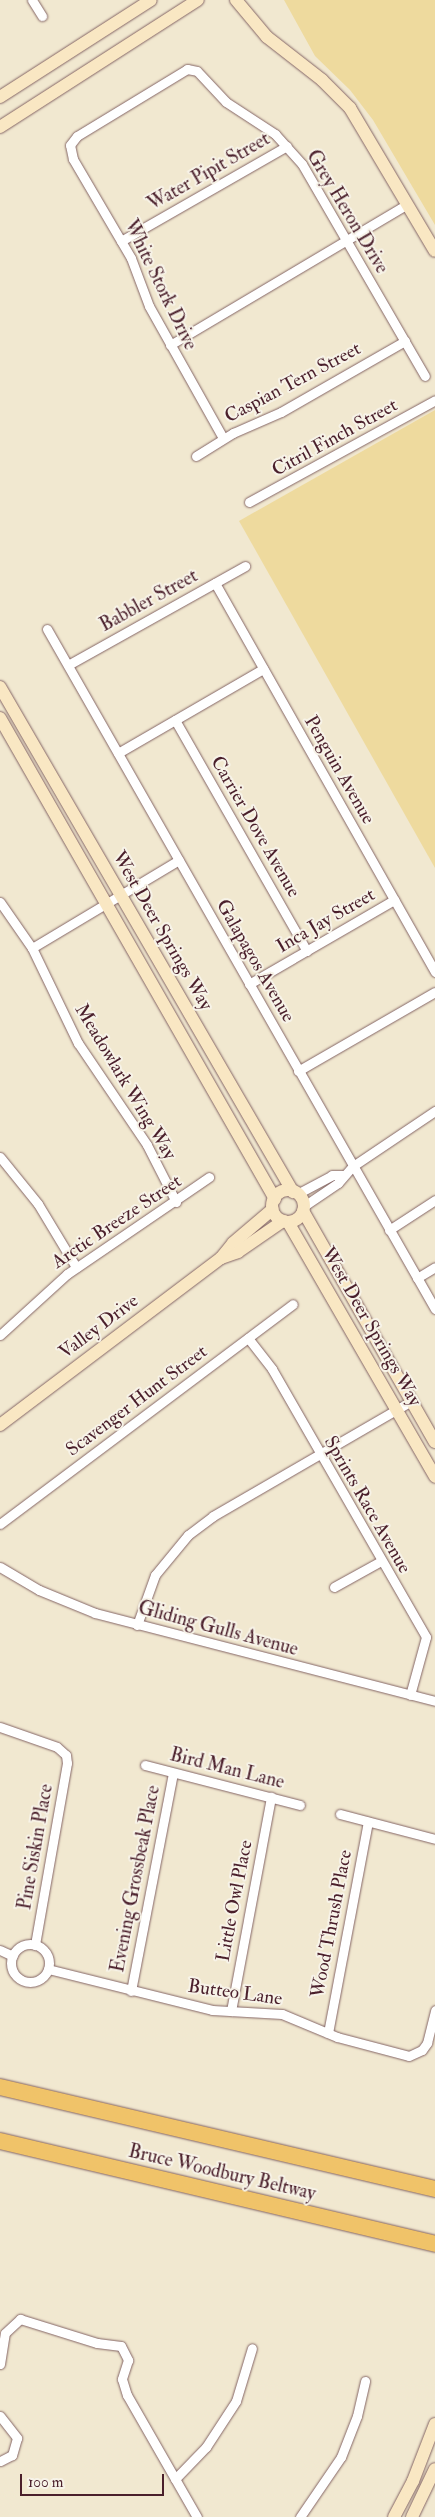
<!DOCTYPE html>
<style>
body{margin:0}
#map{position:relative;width:435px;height:2517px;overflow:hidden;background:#f1e8d0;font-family:"IM FELL Double Pica",serif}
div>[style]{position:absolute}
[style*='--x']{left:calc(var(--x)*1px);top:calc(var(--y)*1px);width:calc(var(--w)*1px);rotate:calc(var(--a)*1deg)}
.sand>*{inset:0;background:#eeda9e}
.roads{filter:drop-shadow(0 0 1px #846565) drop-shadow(0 0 1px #846565)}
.street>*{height:9px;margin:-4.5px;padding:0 4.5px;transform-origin:4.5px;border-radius:4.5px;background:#fff}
.street>.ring{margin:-4.5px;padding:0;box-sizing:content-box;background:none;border:9px solid #fff;border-radius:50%}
.secondary>*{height:12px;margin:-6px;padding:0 6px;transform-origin:6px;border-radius:6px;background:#f9e7c3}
.secondary>.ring{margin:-6px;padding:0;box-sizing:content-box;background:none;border:12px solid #f9e7c3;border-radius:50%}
.highway>*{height:16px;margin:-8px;padding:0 8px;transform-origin:8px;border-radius:8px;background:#f0c369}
span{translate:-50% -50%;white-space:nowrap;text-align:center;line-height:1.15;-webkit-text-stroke:4px #f7f3e8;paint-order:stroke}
.street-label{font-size:19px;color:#4a1f2b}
.scale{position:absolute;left:20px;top:2474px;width:144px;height:22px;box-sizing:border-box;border:2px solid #4a1f2b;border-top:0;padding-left:6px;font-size:15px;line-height:18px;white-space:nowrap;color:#4a1f2b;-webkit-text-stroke:4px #f7f3e8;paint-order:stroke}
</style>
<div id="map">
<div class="sand">
<i style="clip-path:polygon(284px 0,435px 0,435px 225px,373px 120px,350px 90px,315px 56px)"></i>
<i style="clip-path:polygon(435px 410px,435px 868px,239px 521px)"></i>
</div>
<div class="roads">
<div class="street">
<i style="--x:32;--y:0;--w:19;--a:58"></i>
<i style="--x:121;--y:241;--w:191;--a:-29.8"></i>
<i style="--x:170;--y:345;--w:276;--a:-30.7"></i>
<i style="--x:223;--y:438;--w:151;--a:-119.3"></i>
<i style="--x:149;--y:306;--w:51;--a:-110.6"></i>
<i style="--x:131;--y:258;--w:115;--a:-120.4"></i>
<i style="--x:73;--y:159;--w:14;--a:-102"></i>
<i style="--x:70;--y:145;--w:11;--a:-52"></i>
<i style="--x:77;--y:136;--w:129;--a:-31.3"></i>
<i style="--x:187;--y:69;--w:10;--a:11"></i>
<i style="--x:197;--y:71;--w:42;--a:46.9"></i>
<i style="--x:226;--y:102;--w:59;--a:33.1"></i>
<i style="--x:275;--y:134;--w:40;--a:48"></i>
<i style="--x:302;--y:164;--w:245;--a:59.9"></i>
<i style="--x:196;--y:456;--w:44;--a:-31.9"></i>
<i style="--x:233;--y:433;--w:52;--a:-23.6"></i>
<i style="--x:281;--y:412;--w:143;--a:-29.8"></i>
<i style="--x:249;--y:502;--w:212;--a:-28.7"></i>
<i style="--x:215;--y:583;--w:447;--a:60.5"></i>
<i style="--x:47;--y:629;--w:783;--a:60.29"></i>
<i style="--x:68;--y:665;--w:203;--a:-29.2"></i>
<i style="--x:175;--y:720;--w:266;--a:60.3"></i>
<i style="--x:118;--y:753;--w:168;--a:-30.1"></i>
<i style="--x:0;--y:902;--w:56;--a:55.2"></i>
<i style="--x:32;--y:948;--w:106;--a:64.2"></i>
<i style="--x:78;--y:1043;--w:123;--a:55.9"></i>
<i style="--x:147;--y:1145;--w:64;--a:63"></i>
<i style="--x:32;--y:948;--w:171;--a:-30.9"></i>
<i style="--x:249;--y:984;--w:168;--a:-30.1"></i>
<i style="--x:298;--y:1071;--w:158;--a:-30"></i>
<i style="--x:0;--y:1157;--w:60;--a:51"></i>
<i style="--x:38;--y:1204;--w:74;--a:58.9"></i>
<i style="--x:297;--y:1194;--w:40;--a:-28"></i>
<i style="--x:332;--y:1175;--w:12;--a:0"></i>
<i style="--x:304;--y:1206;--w:41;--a:-34.1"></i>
<i style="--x:338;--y:1183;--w:23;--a:-49"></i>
<i style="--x:353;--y:1166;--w:99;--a:-33.9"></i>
<i style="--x:389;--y:1230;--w:55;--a:-33.1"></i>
<i style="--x:417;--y:1278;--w:21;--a:-31"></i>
<i style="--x:0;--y:1335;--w:91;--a:-42.3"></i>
<i style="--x:67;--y:1274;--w:172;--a:-34.3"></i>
<i style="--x:248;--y:1338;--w:39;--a:52"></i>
<i style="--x:272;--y:1369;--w:309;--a:60.1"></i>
<i style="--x:426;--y:1637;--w:60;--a:105.4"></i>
<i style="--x:0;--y:1524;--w:366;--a:-36.9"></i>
<i style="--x:0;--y:1567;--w:45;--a:30.5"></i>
<i style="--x:39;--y:1590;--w:61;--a:22.3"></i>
<i style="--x:95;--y:1613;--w:351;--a:14.5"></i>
<i style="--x:334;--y:1587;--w:54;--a:-29"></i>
<i style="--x:137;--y:1625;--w:53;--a:-70.2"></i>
<i style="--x:155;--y:1575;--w:52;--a:-50.5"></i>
<i style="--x:188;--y:1535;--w:31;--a:-37"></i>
<i style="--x:213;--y:1516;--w:229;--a:-30.1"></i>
<i style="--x:0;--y:1727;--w:60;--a:19.3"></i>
<i style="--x:57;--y:1747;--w:12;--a:42"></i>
<i style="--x:66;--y:1755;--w:8;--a:83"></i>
<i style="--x:67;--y:1763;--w:185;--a:100"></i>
<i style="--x:145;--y:1765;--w:160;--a:14.5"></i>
<i style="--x:340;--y:1814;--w:98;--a:14.7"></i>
<i class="ring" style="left:11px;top:1944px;width:29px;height:29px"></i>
<i style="--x:0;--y:1950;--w:14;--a:25"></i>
<i style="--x:48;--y:1969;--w:169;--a:14"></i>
<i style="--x:212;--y:2010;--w:70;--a:3.3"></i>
<i style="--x:282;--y:2014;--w:60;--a:22.7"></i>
<i style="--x:337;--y:2037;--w:74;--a:14.8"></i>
<i style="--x:409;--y:2056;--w:14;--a:-25"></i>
<i style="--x:422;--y:2050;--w:9;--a:-54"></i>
<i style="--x:427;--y:2043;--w:34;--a:-76"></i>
<i style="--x:131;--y:1991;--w:222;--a:-79.1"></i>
<i style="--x:231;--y:2011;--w:218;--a:-79.4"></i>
<i style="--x:328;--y:2033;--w:215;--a:-79.3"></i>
<i style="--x:0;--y:2364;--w:31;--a:-81"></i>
<i style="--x:5;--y:2333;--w:21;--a:-43"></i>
<i style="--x:20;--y:2319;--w:81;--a:17.3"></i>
<i style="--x:97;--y:2343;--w:24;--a:7"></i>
<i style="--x:121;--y:2346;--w:16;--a:63"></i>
<i style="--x:128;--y:2360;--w:20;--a:108"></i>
<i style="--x:122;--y:2379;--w:17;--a:73"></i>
<i style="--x:127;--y:2395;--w:141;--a:60.2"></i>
<i style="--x:0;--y:2416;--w:28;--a:52"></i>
<i style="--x:17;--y:2438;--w:18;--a:106"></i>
<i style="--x:12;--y:2455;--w:13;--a:153"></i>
<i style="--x:175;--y:2479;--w:45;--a:-45.9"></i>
<i style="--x:206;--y:2447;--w:55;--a:-56.9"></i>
<i style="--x:236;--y:2401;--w:55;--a:-73.2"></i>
<i style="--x:300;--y:2517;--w:73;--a:-55.7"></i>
<i style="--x:341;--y:2457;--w:44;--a:-68.7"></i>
<i style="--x:357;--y:2416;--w:36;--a:-77"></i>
</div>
<div class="secondary">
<i style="--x:236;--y:0;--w:48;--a:50"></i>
<i style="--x:267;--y:37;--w:70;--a:38"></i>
<i style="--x:322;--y:80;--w:40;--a:45"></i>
<i style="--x:350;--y:108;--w:166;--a:59.3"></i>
<i style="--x:0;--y:97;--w:179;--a:-32.7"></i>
<i style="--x:0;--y:127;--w:235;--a:-32.7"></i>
<i style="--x:0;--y:687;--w:584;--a:59.88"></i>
<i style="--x:0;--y:718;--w:554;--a:60.24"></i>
<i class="ring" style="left:272px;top:1190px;width:20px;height:20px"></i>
<i style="--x:303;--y:1211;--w:266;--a:60.3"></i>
<i style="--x:288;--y:1222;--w:294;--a:60"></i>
<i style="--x:221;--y:1258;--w:19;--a:-51"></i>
<i style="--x:233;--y:1243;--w:52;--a:-40.4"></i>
<i style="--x:0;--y:1425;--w:277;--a:-37.1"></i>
<i style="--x:221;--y:1258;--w:18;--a:-19"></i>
<i style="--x:238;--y:1252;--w:55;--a:-34.6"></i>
<i style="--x:394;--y:2517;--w:41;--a:-62.2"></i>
<i style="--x:413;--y:2481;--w:61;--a:-68.9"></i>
<i style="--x:412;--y:2517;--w:53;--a:-64.4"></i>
</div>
<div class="highway">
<i style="--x:0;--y:2087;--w:447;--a:13.2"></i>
<i style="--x:0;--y:2141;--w:447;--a:13.3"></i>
</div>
</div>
<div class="street-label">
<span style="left:209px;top:172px;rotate:-30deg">Water Pipit Street</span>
<span style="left:347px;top:212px;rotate:59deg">Grey Heron Drive</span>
<span style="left:160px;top:285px;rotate:64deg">White Stork Drive</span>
<span style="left:293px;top:383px;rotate:-28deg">Caspian Tern Street</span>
<span style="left:335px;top:438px;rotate:-29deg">Citril Finch Street</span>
<span style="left:149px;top:601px;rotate:-29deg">Babbler Street</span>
<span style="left:339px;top:770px;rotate:60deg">Penguin Avenue</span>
<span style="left:255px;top:827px;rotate:60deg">Carrier Dove Avenue</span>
<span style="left:326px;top:921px;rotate:-30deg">Inca Jay Street</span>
<span style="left:162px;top:931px;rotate:60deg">West Deer Springs Way</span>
<span style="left:255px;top:961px;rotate:60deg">Galapagos Avenue</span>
<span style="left:125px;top:1082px;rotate:59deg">Meadowlark Wing Way</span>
<span style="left:117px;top:1222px;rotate:-34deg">Arctic Breeze Street</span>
<span style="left:99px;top:1327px;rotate:-37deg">Valley Drive</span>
<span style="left:371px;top:1327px;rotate:60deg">West Deer Springs Way</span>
<span style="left:137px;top:1401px;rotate:-37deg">Scavenger Hunt Street</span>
<span style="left:367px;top:1505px;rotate:60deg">Sprints Race Avenue</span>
<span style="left:218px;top:1629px;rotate:15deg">Gliding Gulls Avenue</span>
<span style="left:227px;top:1769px;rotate:14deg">Bird Man Lane</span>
<span style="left:36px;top:1847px;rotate:-80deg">Pine Siskin Place</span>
<span style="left:136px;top:1879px;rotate:-79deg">Evening Grossbeak Place</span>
<span style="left:235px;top:1901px;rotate:-79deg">Little Owl Place</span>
<span style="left:332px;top:1924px;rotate:-79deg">Wood Thrush Place</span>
<span style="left:235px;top:1993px;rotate:8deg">Butteo Lane</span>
<span style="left:222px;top:2173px;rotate:13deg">Bruce Woodbury Beltway</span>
</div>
<div class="scale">100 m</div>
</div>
